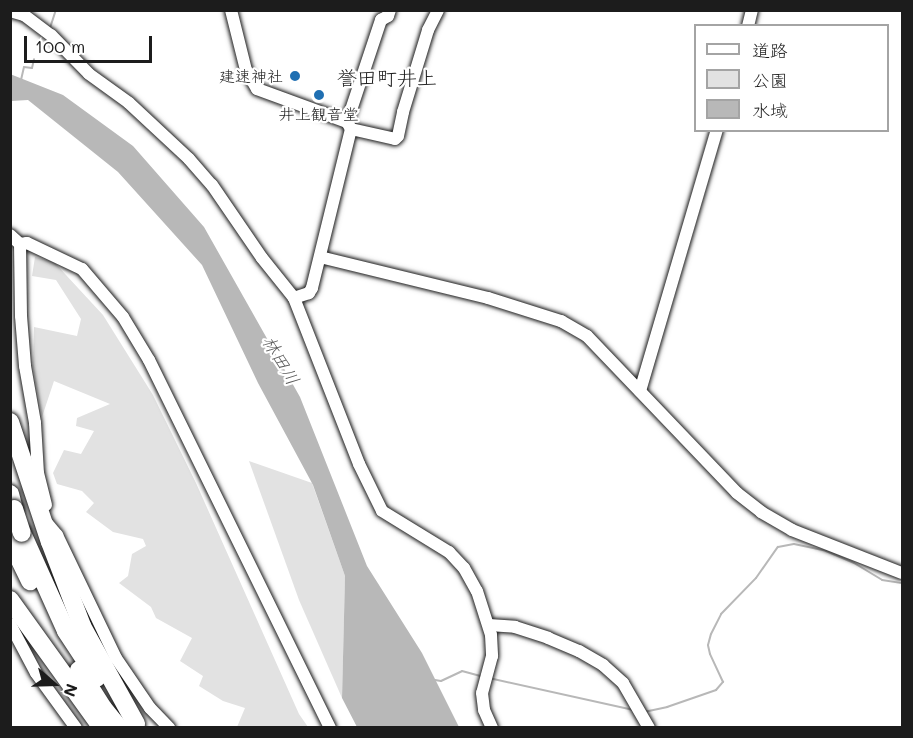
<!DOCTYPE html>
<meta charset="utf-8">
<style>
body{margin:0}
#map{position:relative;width:913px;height:738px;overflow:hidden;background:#fff;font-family:Mali,"Klee One",sans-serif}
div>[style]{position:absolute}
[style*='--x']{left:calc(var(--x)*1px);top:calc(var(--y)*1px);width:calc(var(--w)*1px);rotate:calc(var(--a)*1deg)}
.green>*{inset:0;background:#e2e2e2}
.water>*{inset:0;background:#b8b8b8}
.stream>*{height:2px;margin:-1px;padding:0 1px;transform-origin:1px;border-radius:1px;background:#b8b8b8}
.roads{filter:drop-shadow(0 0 2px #1c1c1c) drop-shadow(0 0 2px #1c1c1c)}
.minor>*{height:12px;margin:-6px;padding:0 6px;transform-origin:6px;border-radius:6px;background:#fff}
.highway>*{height:18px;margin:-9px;padding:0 9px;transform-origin:9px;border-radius:9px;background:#fff}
.bridges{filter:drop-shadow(0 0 2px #1c1c1c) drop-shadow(0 0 2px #1c1c1c)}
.highway-bridge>*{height:18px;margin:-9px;padding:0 9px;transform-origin:9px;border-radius:9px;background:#fff}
.dots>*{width:16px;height:16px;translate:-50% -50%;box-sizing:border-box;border:3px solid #fff;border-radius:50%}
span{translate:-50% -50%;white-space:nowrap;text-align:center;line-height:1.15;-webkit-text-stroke:4.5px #fff;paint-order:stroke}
.poi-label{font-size:16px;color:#1c1c1c}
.right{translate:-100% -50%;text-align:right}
.water-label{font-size:18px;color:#5a5a5a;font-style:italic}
.quarter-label{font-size:20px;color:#1c1c1c}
.frame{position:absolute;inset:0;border:12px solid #1c1c1c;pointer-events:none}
.legend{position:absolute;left:694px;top:24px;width:195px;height:108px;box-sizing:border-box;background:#fff;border:2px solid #a4a4a4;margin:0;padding:8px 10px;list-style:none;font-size:18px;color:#1c1c1c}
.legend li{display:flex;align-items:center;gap:12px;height:30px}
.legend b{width:30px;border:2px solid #a4a4a4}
.north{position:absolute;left:24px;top:654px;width:60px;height:60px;-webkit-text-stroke:4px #fff;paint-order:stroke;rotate:110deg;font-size:16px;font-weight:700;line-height:24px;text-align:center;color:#1c1c1c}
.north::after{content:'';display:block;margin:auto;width:21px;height:27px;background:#1c1c1c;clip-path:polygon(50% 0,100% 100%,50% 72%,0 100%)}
.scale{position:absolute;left:24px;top:36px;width:128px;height:27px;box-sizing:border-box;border:3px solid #1c1c1c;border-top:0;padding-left:8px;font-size:18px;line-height:21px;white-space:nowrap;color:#1c1c1c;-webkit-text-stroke:4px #fff;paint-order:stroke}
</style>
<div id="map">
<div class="green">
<i style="clip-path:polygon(35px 257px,54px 262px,103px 315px,153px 395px,196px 483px,299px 714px,308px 727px,237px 727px,245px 708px,223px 701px,199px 686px,203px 676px,180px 661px,192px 638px,156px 618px,151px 607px,119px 583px,128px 576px,132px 554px,146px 546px,143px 539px,113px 532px,86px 512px,94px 503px,82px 491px,57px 484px,53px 473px,64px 450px,81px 454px,94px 431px,76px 426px,77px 418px,110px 404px,54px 381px,42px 417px,33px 367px,34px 327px,77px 336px,81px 319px,56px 280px,32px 276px)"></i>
<i style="clip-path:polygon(249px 461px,312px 483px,345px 576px,342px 698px,299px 600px)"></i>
</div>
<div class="water">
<i style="clip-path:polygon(10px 74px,63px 95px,133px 146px,204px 227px,300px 397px,367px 566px,422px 653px,459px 727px,357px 727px,342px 698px,345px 576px,313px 485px,258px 383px,202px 265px,118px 172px,28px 100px,11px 101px)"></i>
</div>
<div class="stream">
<i style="--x:50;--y:28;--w:19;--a:-72"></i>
<i style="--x:21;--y:80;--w:13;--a:-77"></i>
<i style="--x:24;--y:67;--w:8;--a:7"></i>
<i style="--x:32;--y:68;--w:9;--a:-77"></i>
<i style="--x:489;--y:678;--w:148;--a:12.5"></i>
<i style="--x:435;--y:680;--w:6;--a:9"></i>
<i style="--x:441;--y:681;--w:23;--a:-25"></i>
<i style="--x:462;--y:671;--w:20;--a:15"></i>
<i style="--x:644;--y:712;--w:24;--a:-12"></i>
<i style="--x:667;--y:707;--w:52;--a:-19.1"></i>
<i style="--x:716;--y:690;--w:11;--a:-49"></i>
<i style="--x:723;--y:682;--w:31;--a:-115"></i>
<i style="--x:710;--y:654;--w:9;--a:-103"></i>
<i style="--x:708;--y:645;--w:11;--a:-75"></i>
<i style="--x:711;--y:634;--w:22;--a:-63"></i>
<i style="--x:721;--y:614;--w:50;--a:-45.8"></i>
<i style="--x:756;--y:578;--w:38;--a:-55"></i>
<i style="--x:778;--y:547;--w:16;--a:-11"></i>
<i style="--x:794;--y:544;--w:33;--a:12"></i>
<i style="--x:826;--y:551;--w:30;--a:23"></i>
<i style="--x:854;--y:563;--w:33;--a:31"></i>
<i style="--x:882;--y:580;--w:20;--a:9"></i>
</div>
<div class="roads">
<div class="minor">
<i style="--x:231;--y:10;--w:62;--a:76"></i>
<i style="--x:246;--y:70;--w:22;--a:60"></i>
<i style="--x:257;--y:89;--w:96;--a:20.1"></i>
<i style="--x:347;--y:122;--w:8;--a:60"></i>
<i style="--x:351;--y:129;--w:164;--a:103.8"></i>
<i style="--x:312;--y:288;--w:6;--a:121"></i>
<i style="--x:309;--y:293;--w:16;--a:162"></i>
<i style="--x:10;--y:11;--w:15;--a:16"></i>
<i style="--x:24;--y:15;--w:34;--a:37"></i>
<i style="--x:51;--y:35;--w:54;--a:45.7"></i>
<i style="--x:89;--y:74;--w:49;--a:35.9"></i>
<i style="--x:129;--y:103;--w:82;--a:43"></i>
<i style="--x:189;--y:159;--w:35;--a:49"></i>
<i style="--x:212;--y:185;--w:88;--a:55.6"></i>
<i style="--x:262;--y:258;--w:51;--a:51.3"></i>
<i style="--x:294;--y:298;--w:178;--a:68.6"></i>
<i style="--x:359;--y:464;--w:52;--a:63.9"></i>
<i style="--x:382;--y:511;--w:79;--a:31.5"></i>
<i style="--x:449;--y:552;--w:22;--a:47"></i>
<i style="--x:464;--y:568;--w:26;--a:61"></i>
<i style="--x:477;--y:591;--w:46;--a:72.3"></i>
<i style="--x:491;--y:635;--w:21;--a:87"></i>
<i style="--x:492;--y:656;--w:38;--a:105"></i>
<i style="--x:482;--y:693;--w:17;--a:83"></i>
<i style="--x:484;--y:710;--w:20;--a:66"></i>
<i style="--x:748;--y:26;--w:16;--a:-76"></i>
<i style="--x:347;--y:122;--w:108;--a:-71.6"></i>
<i style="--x:381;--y:20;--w:8;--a:-30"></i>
<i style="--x:388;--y:16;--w:6;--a:-72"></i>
<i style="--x:351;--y:129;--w:45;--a:12.8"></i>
<i style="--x:395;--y:139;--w:4;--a:-45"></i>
<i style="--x:398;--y:136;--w:25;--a:-78"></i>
<i style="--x:403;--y:112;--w:86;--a:-73"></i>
<i style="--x:428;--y:30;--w:22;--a:-63"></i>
<i style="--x:10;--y:235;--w:13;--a:42"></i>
<i style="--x:20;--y:244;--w:72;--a:89.2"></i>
<i style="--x:21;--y:316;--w:50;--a:85.4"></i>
<i style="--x:25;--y:366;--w:58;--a:80"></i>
<i style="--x:35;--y:423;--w:50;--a:86.6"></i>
<i style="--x:38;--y:473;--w:33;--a:76"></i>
<i style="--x:20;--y:244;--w:7;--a:-8"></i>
<i style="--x:27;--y:243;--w:61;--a:25.3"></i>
<i style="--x:82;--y:269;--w:63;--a:49.5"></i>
<i style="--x:123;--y:317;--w:50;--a:58.8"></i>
<i style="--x:149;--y:360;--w:410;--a:63.8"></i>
<i style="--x:320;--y:257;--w:173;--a:13.7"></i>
<i style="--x:488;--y:298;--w:77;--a:17.5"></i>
<i style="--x:561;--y:321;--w:30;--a:30"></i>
<i style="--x:587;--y:336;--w:217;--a:46.3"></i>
<i style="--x:737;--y:493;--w:31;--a:38"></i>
<i style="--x:761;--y:512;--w:36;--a:30"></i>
<i style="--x:792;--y:530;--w:118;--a:21.4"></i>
<i style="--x:640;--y:391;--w:272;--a:-73.6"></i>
<i style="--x:47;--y:523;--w:16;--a:50"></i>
<i style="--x:57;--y:535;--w:136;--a:64.4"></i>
<i style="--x:116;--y:658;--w:60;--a:55.8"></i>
<i style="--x:150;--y:708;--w:28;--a:46"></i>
<i style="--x:10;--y:624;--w:55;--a:62"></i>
<i style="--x:36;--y:673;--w:68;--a:54"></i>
<i style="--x:489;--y:625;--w:26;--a:4"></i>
<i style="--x:515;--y:627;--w:35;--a:18"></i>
<i style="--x:548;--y:638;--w:34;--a:23"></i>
<i style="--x:579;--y:651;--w:28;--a:30"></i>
<i style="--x:603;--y:665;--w:27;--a:42"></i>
<i style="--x:623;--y:683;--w:52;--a:60"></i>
</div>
<div class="highway">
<i style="--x:10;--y:422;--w:126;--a:71.6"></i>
<i style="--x:50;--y:542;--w:90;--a:69.1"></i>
<i style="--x:82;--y:626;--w:112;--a:61.1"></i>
<i style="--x:10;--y:494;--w:16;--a:75"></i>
<i style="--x:22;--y:533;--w:107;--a:65.8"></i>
<i style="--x:66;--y:631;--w:56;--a:56.6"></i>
<i style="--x:10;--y:540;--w:46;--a:64"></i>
<i style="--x:10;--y:600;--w:158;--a:54.3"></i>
<i style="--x:79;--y:670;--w:45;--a:57.7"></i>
<i style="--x:103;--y:708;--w:26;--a:51"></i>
</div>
</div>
<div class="bridges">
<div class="highway-bridge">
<i style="--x:14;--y:509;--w:25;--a:72"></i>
</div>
</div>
<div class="dots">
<i style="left:295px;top:76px;background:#1f6fb2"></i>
<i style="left:319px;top:95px;background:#1f6fb2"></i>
</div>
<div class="poi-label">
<span class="right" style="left:283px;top:76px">建速神社</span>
<span style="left:319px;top:114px">井上観音堂</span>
</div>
<div class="water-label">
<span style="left:281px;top:360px;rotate:59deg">林田川</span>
</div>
<div class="quarter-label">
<span style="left:387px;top:77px">誉田町井上</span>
</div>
<div class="frame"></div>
<ul class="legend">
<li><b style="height:8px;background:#fff"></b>道路</li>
<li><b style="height:16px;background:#e2e2e2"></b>公園</li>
<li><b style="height:16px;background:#b8b8b8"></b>水域</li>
</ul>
<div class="north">N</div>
<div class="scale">100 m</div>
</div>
